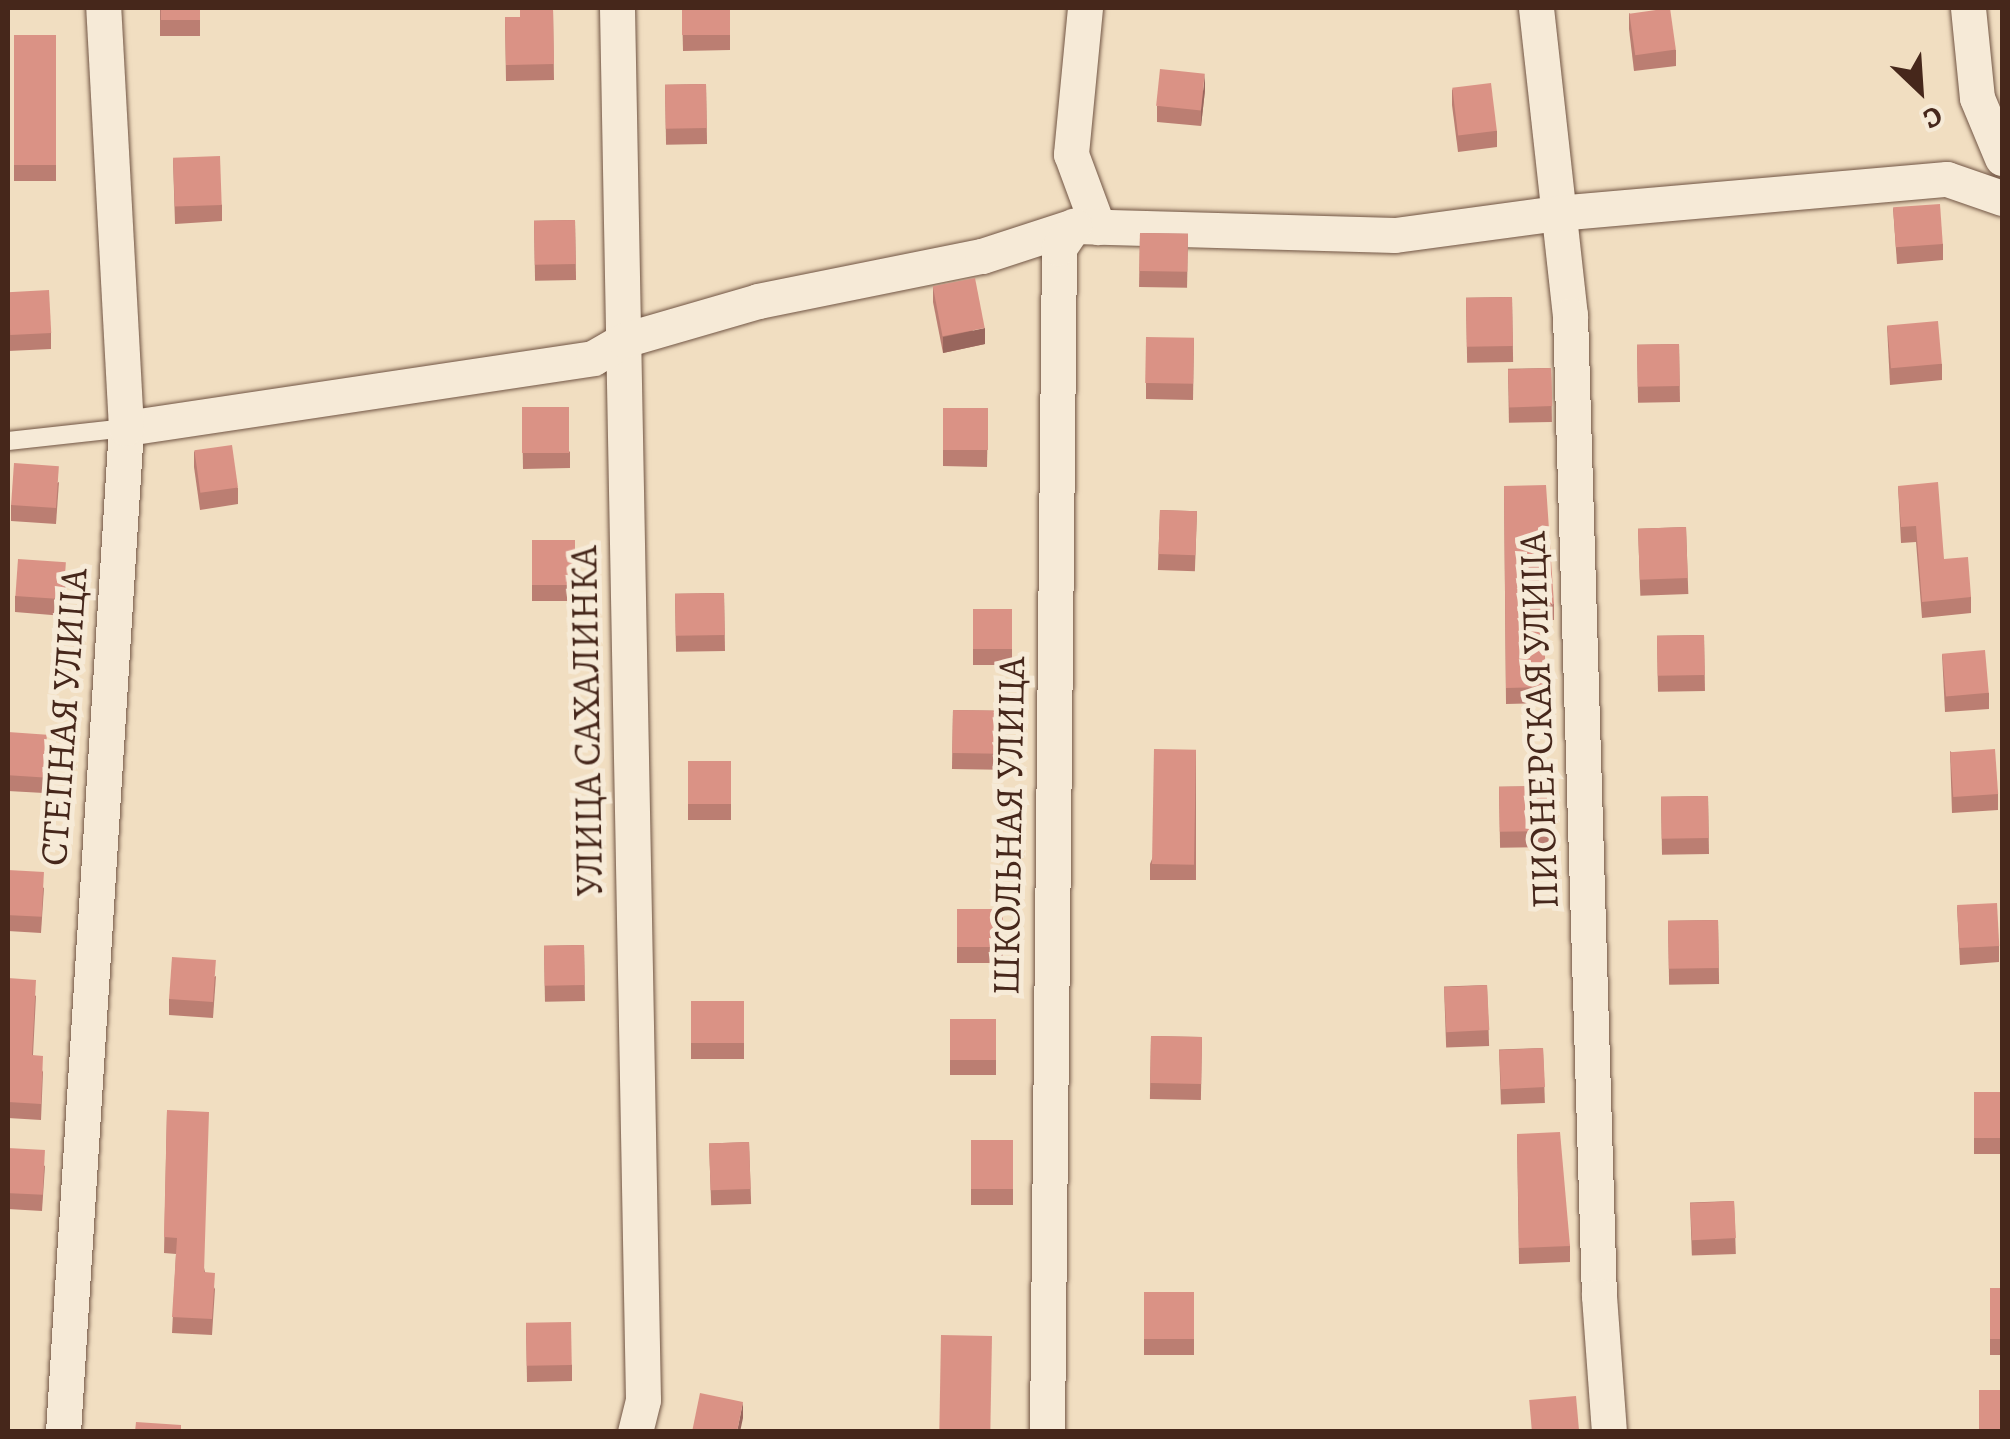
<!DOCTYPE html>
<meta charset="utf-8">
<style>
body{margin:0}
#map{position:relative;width:2010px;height:1439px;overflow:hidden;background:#f1dec1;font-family:Alegreya,serif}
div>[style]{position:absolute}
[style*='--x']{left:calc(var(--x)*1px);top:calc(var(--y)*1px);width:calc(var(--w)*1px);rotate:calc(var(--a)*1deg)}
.roads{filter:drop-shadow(0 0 2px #715544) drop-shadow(0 0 2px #715544)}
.service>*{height:18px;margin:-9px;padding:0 9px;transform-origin:9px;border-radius:9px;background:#f6ead7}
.minor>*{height:35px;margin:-17.5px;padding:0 17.5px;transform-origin:17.5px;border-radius:17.5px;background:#f6ead7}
.wall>*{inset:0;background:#bb7e72;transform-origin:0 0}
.shaded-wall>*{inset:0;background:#99665d}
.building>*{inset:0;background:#da9285;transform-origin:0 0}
span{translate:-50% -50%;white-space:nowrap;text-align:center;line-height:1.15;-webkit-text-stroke:10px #f6ead7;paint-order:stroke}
.street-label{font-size:38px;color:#46271b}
.frame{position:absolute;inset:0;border:10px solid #46271b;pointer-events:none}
.north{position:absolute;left:1870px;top:40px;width:100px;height:100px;-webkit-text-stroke:8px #f6ead7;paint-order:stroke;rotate:155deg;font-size:28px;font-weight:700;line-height:40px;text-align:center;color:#46271b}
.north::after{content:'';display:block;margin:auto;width:35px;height:45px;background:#46271b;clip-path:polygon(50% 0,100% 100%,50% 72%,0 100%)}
</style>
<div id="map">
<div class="roads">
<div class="service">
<i style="--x:8;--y:441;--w:119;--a:-6.3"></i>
</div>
<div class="minor">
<i style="--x:617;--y:8;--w:1392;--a:88.93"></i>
<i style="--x:643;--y:1400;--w:33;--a:104"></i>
<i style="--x:1085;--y:8;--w:147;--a:95.5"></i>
<i style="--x:1071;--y:154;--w:78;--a:69.7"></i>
<i style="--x:1536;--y:8;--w:309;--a:83.7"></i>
<i style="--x:1570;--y:315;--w:981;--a:88.31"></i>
<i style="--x:1599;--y:1296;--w:136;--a:85.8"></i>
<i style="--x:1968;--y:8;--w:90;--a:84.3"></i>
<i style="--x:1977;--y:98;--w:65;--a:67.4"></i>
<i style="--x:126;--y:428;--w:472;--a:-8.5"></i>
<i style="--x:593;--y:358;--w:36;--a:-30"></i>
<i style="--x:624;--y:340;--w:140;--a:-16.2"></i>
<i style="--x:758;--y:301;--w:228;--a:-11.4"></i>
<i style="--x:982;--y:256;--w:97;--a:-18.1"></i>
<i style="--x:1074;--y:226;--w:321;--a:1.6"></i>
<i style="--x:1395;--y:235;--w:163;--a:-7.7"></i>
<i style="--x:1557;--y:213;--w:391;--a:-5"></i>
<i style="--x:1947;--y:179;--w:58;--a:19.1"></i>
<i style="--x:63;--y:1432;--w:1006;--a:-86.41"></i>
<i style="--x:126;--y:428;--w:421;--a:-93.1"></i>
<i style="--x:1047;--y:1432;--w:1184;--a:-89.42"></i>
<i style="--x:1059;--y:248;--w:27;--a:-56"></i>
</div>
</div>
<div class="wall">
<i style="left:160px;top:8px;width:40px;height:28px"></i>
<i style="clip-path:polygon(553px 8px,554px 80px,506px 81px,505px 17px,520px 17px)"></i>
<i style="clip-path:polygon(682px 8px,730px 34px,730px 50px,683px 51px)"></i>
<i style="clip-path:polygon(1629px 13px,1676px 50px,1676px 66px,1634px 71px,1629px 29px)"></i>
<i style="left:56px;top:35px;width:146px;height:42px;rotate:90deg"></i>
<i style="left:706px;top:84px;width:60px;height:41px;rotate:89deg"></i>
<i style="clip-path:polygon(1452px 89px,1497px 131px,1497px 147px,1458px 152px,1452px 105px)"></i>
<i style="clip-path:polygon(1205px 90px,1201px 126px,1157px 122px,1157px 106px)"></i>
<i style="clip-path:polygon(173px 159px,222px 205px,222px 221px,175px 224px)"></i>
<i style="clip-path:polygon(1893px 208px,1943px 244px,1943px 260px,1897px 264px)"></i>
<i style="left:575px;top:220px;width:60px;height:41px;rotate:89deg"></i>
<i style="left:1140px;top:233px;width:48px;height:54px;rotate:1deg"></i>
<i style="clip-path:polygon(933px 286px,985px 344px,943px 353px,933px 302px)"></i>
<i style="clip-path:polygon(8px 292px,51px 333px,51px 349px,8px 351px)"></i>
<i style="left:1512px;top:297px;width:65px;height:46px;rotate:89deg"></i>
<i style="clip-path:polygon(1887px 326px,1942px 364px,1942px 380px,1890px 385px)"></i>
<i style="clip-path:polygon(1194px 338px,1193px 400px,1146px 399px,1146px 383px)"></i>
<i style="left:1679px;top:344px;width:58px;height:42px;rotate:89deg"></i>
<i style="left:1551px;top:368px;width:54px;height:43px;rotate:89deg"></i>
<i style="clip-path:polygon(522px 407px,570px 452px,570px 468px,523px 469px)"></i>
<i style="clip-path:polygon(988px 408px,987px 467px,943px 466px,943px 450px)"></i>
<i style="clip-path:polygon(194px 451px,238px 488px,238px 504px,200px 510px,194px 467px)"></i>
<i style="clip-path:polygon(59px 482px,56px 524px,11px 521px,11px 505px)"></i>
<i style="clip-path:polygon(1504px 486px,1554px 604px,1554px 620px,1544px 620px,1546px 703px,1506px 704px)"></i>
<i style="clip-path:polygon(1898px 486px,1944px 559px,1971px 597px,1971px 613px,1922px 618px,1916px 542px,1901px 543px)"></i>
<i style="left:1160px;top:510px;width:37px;height:60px;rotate:2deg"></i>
<i style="left:1686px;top:527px;width:67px;height:48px;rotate:88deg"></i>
<i style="left:575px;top:540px;width:61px;height:43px;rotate:90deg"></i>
<i style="clip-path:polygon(66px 578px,64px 616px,15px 612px,15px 596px)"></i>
<i style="left:724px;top:593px;width:58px;height:49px;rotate:89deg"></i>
<i style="left:973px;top:609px;width:39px;height:56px"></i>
<i style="left:1704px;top:635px;width:56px;height:47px;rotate:89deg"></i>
<i style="clip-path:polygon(1942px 654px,1989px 693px,1989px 709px,1945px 712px)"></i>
<i style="left:953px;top:710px;width:47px;height:59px;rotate:1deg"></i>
<i style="clip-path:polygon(8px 732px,47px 751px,44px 793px,8px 791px)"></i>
<i style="clip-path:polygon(1196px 750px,1196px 880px,1150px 880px,1150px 864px)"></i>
<i style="clip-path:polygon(1950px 751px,1998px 794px,1998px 810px,1952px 813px)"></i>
<i style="left:731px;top:761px;width:59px;height:43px;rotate:90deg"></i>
<i style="left:1549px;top:786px;width:61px;height:50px;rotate:89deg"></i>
<i style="left:1708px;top:796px;width:58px;height:47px;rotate:89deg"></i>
<i style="clip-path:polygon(8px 870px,44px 888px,41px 933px,8px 931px)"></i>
<i style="clip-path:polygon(1957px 906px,1999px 946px,1999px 962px,1960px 965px)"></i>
<i style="left:957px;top:909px;width:46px;height:54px"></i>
<i style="left:1718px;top:920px;width:64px;height:50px;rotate:89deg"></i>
<i style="left:584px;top:945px;width:56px;height:40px;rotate:89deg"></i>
<i style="clip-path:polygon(216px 976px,213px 1018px,169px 1015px,169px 999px)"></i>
<i style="clip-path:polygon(8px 978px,36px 996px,33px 1055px,43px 1072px,41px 1120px,8px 1118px)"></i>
<i style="left:1487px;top:985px;width:61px;height:43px;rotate:88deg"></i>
<i style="left:744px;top:1001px;width:58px;height:53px;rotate:90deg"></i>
<i style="left:950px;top:1019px;width:46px;height:56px"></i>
<i style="left:1151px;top:1036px;width:51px;height:63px;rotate:1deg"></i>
<i style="left:1543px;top:1048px;width:55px;height:44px;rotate:88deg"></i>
<i style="left:2002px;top:1092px;width:62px;height:28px;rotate:90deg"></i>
<i style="clip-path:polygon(167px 1110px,205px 1272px,215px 1289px,212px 1335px,172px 1333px,176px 1254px,164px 1253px)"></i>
<i style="clip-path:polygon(1517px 1134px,1570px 1246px,1570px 1262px,1519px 1264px)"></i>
<i style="left:971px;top:1140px;width:42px;height:65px"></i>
<i style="left:749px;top:1142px;width:62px;height:40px;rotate:88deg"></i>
<i style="clip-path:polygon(8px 1148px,45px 1166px,42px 1211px,8px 1209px)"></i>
<i style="left:1734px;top:1201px;width:53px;height:44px;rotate:88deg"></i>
<i style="left:1990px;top:1288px;width:12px;height:67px"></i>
<i style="left:1144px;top:1292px;width:50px;height:63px"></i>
<i style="clip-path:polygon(526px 1323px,572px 1365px,572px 1381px,527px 1382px)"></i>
</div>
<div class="shaded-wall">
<i style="clip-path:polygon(1205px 74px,1205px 90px,1201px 126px,1201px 110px)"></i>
<i style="clip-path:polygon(985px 328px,985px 344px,943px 353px,943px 337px)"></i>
<i style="clip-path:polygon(743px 1402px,743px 1418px,740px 1432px,737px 1432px)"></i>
</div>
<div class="building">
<i style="left:161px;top:8px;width:39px;height:12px"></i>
<i style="clip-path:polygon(520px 8px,553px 8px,554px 64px,506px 65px,505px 17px,520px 17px)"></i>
<i style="left:682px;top:8px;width:48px;height:27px"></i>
<i style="left:1670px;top:8px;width:42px;height:41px;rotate:82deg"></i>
<i style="left:56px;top:35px;width:130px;height:42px;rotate:90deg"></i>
<i style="left:1160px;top:69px;width:45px;height:37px;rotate:6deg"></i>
<i style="left:1491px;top:83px;width:48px;height:39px;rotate:83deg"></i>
<i style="left:706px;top:84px;width:44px;height:41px;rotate:89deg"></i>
<i style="left:220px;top:156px;width:49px;height:47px;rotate:88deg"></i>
<i style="left:1940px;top:204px;width:40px;height:47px;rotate:86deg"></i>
<i style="left:575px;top:220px;width:44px;height:41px;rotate:89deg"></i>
<i style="left:1140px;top:233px;width:48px;height:38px;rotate:1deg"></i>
<i style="left:975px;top:278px;width:51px;height:43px;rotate:79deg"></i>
<i style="left:49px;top:290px;width:43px;height:41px;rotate:87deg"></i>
<i style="left:1512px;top:297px;width:49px;height:46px;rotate:89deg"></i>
<i style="left:1938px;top:321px;width:43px;height:51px;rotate:85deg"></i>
<i style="left:1146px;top:337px;width:48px;height:46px;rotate:1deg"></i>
<i style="left:1679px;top:344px;width:42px;height:42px;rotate:89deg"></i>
<i style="left:1551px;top:368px;width:38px;height:43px;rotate:88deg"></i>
<i style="left:522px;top:407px;width:47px;height:46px"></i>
<i style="left:943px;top:408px;width:45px;height:42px"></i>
<i style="left:232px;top:445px;width:43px;height:38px;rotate:82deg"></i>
<i style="left:14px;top:463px;width:45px;height:42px;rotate:4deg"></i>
<i style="clip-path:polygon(1938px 482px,1944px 559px,1968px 557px,1971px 597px,1922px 602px,1916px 526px,1901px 527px,1898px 486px)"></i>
<i style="clip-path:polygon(1546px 485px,1554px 604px,1543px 604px,1546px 687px,1506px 688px,1504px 486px)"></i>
<i style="left:1160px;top:510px;width:37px;height:44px;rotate:2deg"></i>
<i style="left:1686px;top:527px;width:51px;height:48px;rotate:88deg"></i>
<i style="left:575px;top:540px;width:45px;height:43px;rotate:90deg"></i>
<i style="left:18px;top:559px;width:48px;height:37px;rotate:4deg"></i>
<i style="left:724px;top:593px;width:42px;height:49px;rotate:89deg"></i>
<i style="left:973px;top:609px;width:39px;height:40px"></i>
<i style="left:1704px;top:635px;width:40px;height:47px;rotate:89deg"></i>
<i style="left:1985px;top:650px;width:43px;height:43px;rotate:85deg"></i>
<i style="left:953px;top:710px;width:47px;height:43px;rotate:1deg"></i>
<i style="left:8px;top:732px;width:39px;height:43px;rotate:4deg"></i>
<i style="left:1154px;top:749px;width:42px;height:115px;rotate:1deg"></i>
<i style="left:1995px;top:749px;width:45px;height:45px;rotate:86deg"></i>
<i style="left:731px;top:761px;width:43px;height:43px;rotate:90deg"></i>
<i style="left:1549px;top:786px;width:45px;height:50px;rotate:89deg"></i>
<i style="left:1708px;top:796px;width:42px;height:47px;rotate:89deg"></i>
<i style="left:8px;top:870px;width:36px;height:45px;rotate:3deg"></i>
<i style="left:1997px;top:903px;width:43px;height:40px;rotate:87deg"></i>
<i style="left:957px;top:909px;width:46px;height:38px"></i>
<i style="left:1718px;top:920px;width:48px;height:50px;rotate:89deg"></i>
<i style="left:584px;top:945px;width:40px;height:40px;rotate:89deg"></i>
<i style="left:172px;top:957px;width:44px;height:42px;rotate:4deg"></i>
<i style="clip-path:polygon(8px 978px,36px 980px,32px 1055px,43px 1056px,41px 1104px,8px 1102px)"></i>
<i style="left:1487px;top:985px;width:45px;height:43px;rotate:87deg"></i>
<i style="left:744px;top:1001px;width:42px;height:53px;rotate:90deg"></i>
<i style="left:950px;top:1019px;width:46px;height:41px"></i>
<i style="left:1151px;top:1036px;width:51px;height:47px;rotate:1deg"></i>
<i style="left:1543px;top:1048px;width:39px;height:44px;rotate:87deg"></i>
<i style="left:2002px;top:1092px;width:46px;height:28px;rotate:90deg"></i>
<i style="clip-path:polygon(167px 1110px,209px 1112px,204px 1272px,215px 1273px,212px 1319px,172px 1317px,177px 1238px,164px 1237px)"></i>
<i style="clip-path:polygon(1560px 1132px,1570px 1246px,1519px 1248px,1517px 1134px)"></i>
<i style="left:971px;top:1140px;width:42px;height:49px"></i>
<i style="left:749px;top:1142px;width:47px;height:40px;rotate:88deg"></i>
<i style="left:8px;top:1148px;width:37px;height:45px;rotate:3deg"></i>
<i style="left:1734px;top:1201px;width:37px;height:44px;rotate:87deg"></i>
<i style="left:1990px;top:1288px;width:12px;height:51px"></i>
<i style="left:1144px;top:1292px;width:50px;height:47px"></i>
<i style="left:571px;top:1322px;width:43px;height:45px;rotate:89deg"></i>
<i style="left:941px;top:1335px;width:51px;height:97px;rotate:1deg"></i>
<i style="left:2002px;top:1390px;width:42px;height:23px;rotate:90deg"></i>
<i style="clip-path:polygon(700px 1393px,743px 1402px,737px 1432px,692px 1432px)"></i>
<i style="left:1576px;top:1396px;width:36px;height:47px;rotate:85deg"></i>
<i style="clip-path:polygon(136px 1422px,181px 1425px,181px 1432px,135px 1432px)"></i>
</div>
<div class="street-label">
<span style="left:64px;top:717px;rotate:-86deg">СТЕПНАЯ УЛИЦА</span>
<span style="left:1539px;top:720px;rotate:-92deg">ПИОНЕРСКАЯ УЛИЦА</span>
<span style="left:587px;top:721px;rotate:-91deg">УЛИЦА САХАЛИНКА</span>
<span style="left:1009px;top:826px;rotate:-89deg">ШКОЛЬНАЯ УЛИЦА</span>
</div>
<div class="frame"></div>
<div class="north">С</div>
</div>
